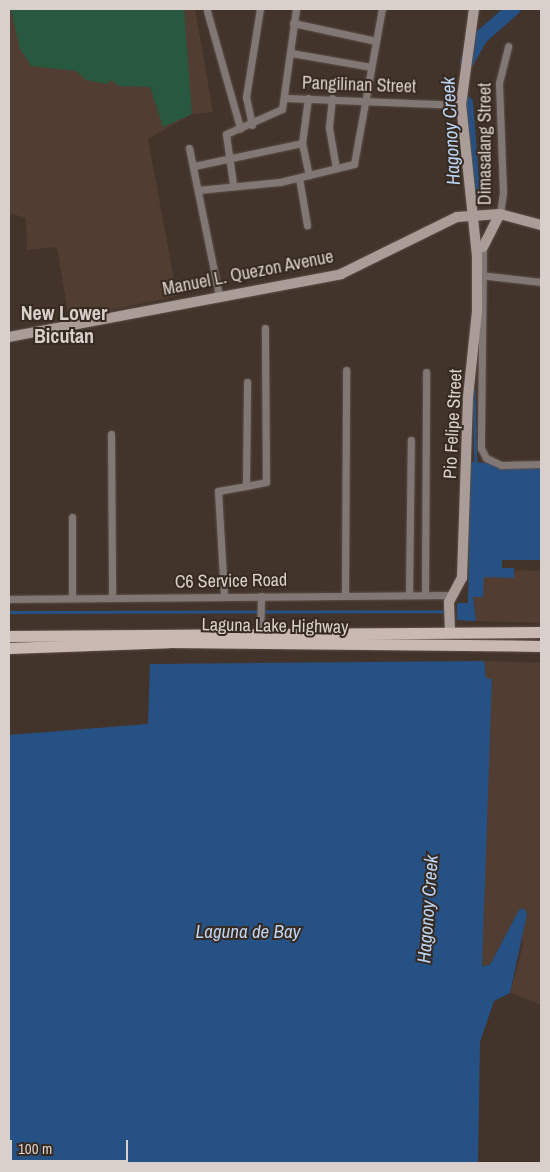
<!DOCTYPE html>
<style>
body{margin:0}
#map{position:relative;width:550px;height:1172px;overflow:hidden;background:#42342b;font-family:"Archivo Narrow",sans-serif}
div>[style]{position:absolute}
[style*='--x']{left:calc(var(--x)*1px);top:calc(var(--y)*1px);width:calc(var(--w)*1px);rotate:calc(var(--a)*1deg)}
.built>*{inset:0;background:#513d31}
.green>*{inset:0;background:#285940}
.water>*{inset:0;background:#265185}
.stream>*{height:2.5px;margin:-1.25px;padding:0 1.25px;transform-origin:1.25px;border-radius:1.25px;background:#265185}
.river>*{height:14px;margin:-7px;padding:0 7px;transform-origin:7px;border-radius:7px;background:#265185}
.roads{filter:drop-shadow(0 0 1px #5d5048) drop-shadow(0 0 1px #5d5048)}
.minor>*{height:7px;margin:-3.5px;padding:0 3.5px;transform-origin:3.5px;border-radius:3.5px;background:#817875}
.secondary>*{height:10px;margin:-5px;padding:0 5px;transform-origin:5px;border-radius:5px;background:#aa9d98}
.primary>*{height:11px;margin:-5.5px;padding:0 5.5px;transform-origin:5.5px;border-radius:5.5px;background:#cab9b3}
span{translate:-50% -50%;white-space:nowrap;text-align:center;line-height:1.15;-webkit-text-stroke:4px #372a21;paint-order:stroke}
.street-label{font-size:18px;color:#d9d0cb}
.water-label{font-size:19px;color:#bad3f2;font-style:italic}
.quarter-label{font-size:20px;color:#d9d0cb;font-weight:700}
.frame{position:absolute;inset:0;border:10px solid #d9d0cb;pointer-events:none}
.scale{position:absolute;left:10px;top:1140px;width:118px;height:22px;box-sizing:border-box;border:2px solid #d9d0cb;border-top:0;padding-left:6px;font-size:15px;line-height:18px;white-space:nowrap;color:#d9d0cb;-webkit-text-stroke:4px #372a21;paint-order:stroke}
</style>
<div id="map">
<div class="built">
<i style="clip-path:polygon(9px 9px,195px 9px,213px 112px,192px 114px,148px 139px,177px 296px,69px 319px,57px 247px,27px 250px,26px 218px,9px 213px)"></i>
<i style="clip-path:polygon(515px 570px,541px 571px,541px 623px,476px 621px,473px 597px,484px 576px,513px 578px)"></i>
<i style="clip-path:polygon(484px 661px,541px 663px,541px 1005px,510px 993px,523px 945px,519px 910px,490px 965px,484px 967px,479px 959px,492px 679px,486px 678px)"></i>
</div>
<div class="green">
<i style="clip-path:polygon(11px 9px,184px 9px,192px 114px,163px 127px,150px 87px,118px 86px,112px 80px,106px 84px,86px 80px,76px 71px,31px 66px,20px 49px)"></i>
</div>
<div class="water">
<i style="clip-path:polygon(470px 462px,541px 466px,541px 560px,502px 560px,502px 568px,514px 568px,514px 578px,484px 577px,483px 597px,473px 597px,476px 621px,457px 620px,457px 603px,468px 603px)"></i>
<i style="clip-path:polygon(484px 661px,486px 678px,492px 679px,482px 966px,490px 965px,519px 910px,524px 908px,527px 914px,510px 993px,494px 1001px,480px 1042px,478px 1163px,9px 1163px,9px 735px,148px 724px,150px 664px)"></i>
</div>
<div class="stream">
<i style="--x:474;--y:390;--w:76;--a:88.5"></i>
<i style="--x:9;--y:612;--w:438;--a:-0.1"></i>
</div>
<div class="river">
<i style="--x:467;--y:62;--w:29;--a:-61"></i>
<i style="--x:481;--y:37;--w:43;--a:-41.2"></i>
<i style="--x:466;--y:103;--w:88;--a:85.5"></i>
</div>
<div class="roads">
<div class="minor">
<i style="--x:207;--y:11;--w:122;--a:74.2"></i>
<i style="--x:293;--y:23;--w:85;--a:12.2"></i>
<i style="--x:291;--y:53;--w:81;--a:9.9"></i>
<i style="--x:286;--y:98;--w:175;--a:2.3"></i>
<i style="--x:308;--y:98;--w:45;--a:97.6"></i>
<i style="--x:302;--y:143;--w:33;--a:78"></i>
<i style="--x:332;--y:98;--w:30;--a:96"></i>
<i style="--x:329;--y:128;--w:41;--a:80.1"></i>
<i style="--x:252;--y:125;--w:29;--a:-102"></i>
<i style="--x:246;--y:97;--w:89;--a:-81"></i>
<i style="--x:189;--y:148;--w:150;--a:78.5"></i>
<i style="--x:194;--y:166;--w:110;--a:-12"></i>
<i style="--x:299;--y:178;--w:48;--a:80.3"></i>
<i style="--x:233;--y:184;--w:50;--a:-98"></i>
<i style="--x:226;--y:134;--w:61;--a:-24.1"></i>
<i style="--x:282;--y:109;--w:101;--a:-82"></i>
<i style="--x:198;--y:190;--w:82;--a:-5.6"></i>
<i style="--x:280;--y:182;--w:76;--a:-13.7"></i>
<i style="--x:354;--y:164;--w:158;--a:-79.8"></i>
<i style="--x:500;--y:214;--w:22;--a:-82"></i>
<i style="--x:503;--y:192;--w:109;--a:-92.1"></i>
<i style="--x:499;--y:83;--w:38;--a:-76"></i>
<i style="--x:483;--y:247;--w:201;--a:90.6"></i>
<i style="--x:481;--y:448;--w:11;--a:63"></i>
<i style="--x:486;--y:458;--w:17;--a:25"></i>
<i style="--x:501;--y:465;--w:40;--a:-1.4"></i>
<i style="--x:480;--y:275;--w:61;--a:6.5"></i>
<i style="--x:111;--y:434;--w:163;--a:89.6"></i>
<i style="--x:246;--y:486;--w:20;--a:-11"></i>
<i style="--x:266;--y:482;--w:154;--a:-90.4"></i>
<i style="--x:425;--y:593;--w:221;--a:-89.7"></i>
<i style="--x:409;--y:594;--w:154;--a:-89.3"></i>
<i style="--x:224;--y:595;--w:104;--a:-93.3"></i>
<i style="--x:218;--y:491;--w:28;--a:-10"></i>
<i style="--x:246;--y:486;--w:104;--a:-89.4"></i>
<i style="--x:345;--y:595;--w:225;--a:-89.7"></i>
<i style="--x:72;--y:597;--w:80;--a:-90"></i>
<i style="--x:9;--y:599;--w:443;--a:-0.5"></i>
<i style="--x:260;--y:638;--w:42;--a:-88.6"></i>
</div>
<div class="secondary">
<i style="--x:483;--y:247;--w:37;--a:-63"></i>
<i style="--x:9;--y:337;--w:338;--a:-10.7"></i>
<i style="--x:341;--y:274;--w:129;--a:-26.2"></i>
<i style="--x:457;--y:217;--w:43;--a:-4"></i>
<i style="--x:500;--y:214;--w:42;--a:15"></i>
<i style="--x:450;--y:632;--w:30;--a:-92"></i>
<i style="--x:449;--y:602;--w:27;--a:-62"></i>
<i style="--x:462;--y:578;--w:181;--a:-88.1"></i>
<i style="--x:468;--y:397;--w:86;--a:-84"></i>
<i style="--x:477;--y:311;--w:55;--a:-90"></i>
<i style="--x:477;--y:256;--w:152;--a:-96"></i>
<i style="--x:461;--y:105;--w:97;--a:-82.3"></i>
</div>
<div class="primary">
<i style="--x:9;--y:636;--w:532;--a:-0.43"></i>
<i style="--x:9;--y:648;--w:160;--a:-2.1"></i>
<i style="--x:169;--y:642;--w:372;--a:0.6"></i>
</div>
</div>
<div class="street-label">
<span style="left:359px;top:85px;rotate:2deg">Pangilinan Street</span>
<span style="left:485px;top:144px;rotate:-90deg">Dimasalang Street</span>
<span style="left:248px;top:273px;rotate:-11deg">Manuel L. Quezon Avenue</span>
<span style="left:453px;top:424px;rotate:-87deg">Pio Felipe Street</span>
<span style="left:231px;top:581px;rotate:-1deg">C6 Service Road</span>
<span style="left:275px;top:626px;rotate:1deg">Laguna Lake Highway</span>
</div>
<div class="water-label">
<span style="left:451px;top:131px;rotate:-93deg">Hagonoy Creek</span>
<span style="left:428px;top:909px;rotate:-86deg">Hagonoy Creek</span>
<span style="left:248px;top:932px">Laguna de Bay</span>
</div>
<div class="quarter-label">
<span style="left:64px;top:324px">New Lower<br>Bicutan</span>
</div>
<div class="frame"></div>
<div class="scale">100 m</div>
</div>
